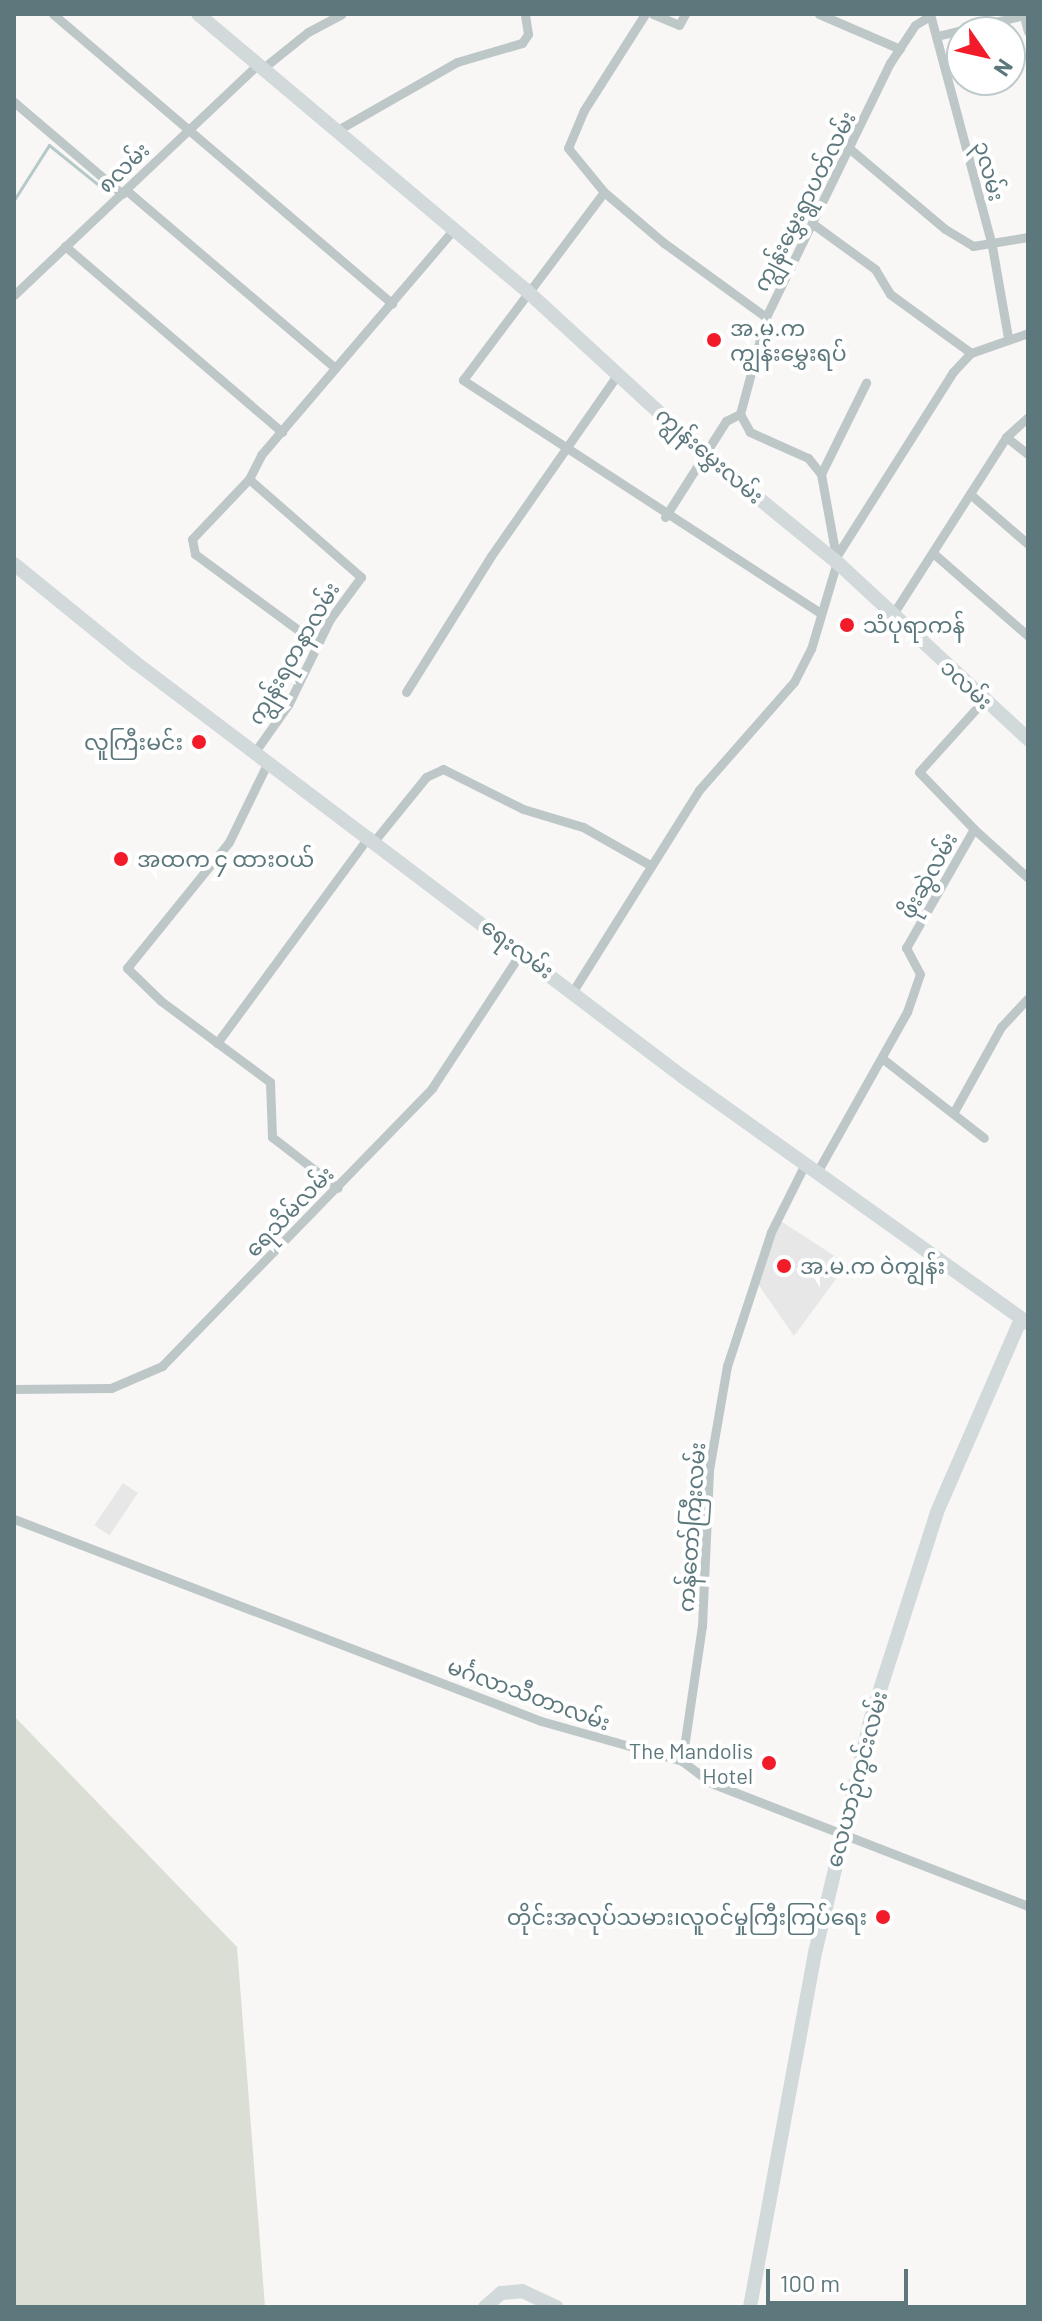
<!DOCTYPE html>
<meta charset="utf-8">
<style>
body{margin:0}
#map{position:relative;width:1042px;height:2321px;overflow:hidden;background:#f8f7f5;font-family:Barlow,"Noto Sans Myanmar",sans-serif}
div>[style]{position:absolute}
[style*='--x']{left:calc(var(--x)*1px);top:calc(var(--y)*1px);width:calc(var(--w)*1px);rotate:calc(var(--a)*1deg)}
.built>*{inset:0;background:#e6e7e6;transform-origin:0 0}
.green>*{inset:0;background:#daded4}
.stream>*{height:3px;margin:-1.5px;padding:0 1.5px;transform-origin:1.5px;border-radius:1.5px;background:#b6c9c9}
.street>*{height:9px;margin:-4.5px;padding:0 4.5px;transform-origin:4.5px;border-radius:4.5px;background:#bec7c8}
.secondary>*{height:14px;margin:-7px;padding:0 7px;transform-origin:7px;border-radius:7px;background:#d1d9db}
.dots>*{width:22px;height:22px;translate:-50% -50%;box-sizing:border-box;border:4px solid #fff;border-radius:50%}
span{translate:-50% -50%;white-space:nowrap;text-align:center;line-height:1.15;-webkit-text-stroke:8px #fff;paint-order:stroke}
.street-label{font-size:22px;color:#5c787d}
.poi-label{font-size:22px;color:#5c787d}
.left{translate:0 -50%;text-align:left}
.right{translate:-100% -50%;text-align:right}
.frame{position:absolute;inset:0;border:16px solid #5c787d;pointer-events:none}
.north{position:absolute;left:946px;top:16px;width:80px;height:80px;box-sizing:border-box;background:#fff;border:2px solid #bec9cb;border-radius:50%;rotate:124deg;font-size:22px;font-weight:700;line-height:32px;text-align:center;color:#5c787d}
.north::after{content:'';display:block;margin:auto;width:28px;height:36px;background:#f21b2a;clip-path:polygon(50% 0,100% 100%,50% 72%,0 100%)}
.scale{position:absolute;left:766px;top:2269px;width:142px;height:36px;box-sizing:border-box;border:4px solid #5c787d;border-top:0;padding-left:10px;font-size:24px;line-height:28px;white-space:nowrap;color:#5c787d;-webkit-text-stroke:6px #fff;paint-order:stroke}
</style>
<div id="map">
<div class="built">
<i style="clip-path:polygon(779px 1220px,847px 1264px,794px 1336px,758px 1284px)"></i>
<i style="left:123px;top:1483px;width:18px;height:51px;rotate:34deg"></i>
</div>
<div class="green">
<i style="clip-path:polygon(14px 1716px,237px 1947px,265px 2307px,14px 2307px)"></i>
</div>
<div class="stream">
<i style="--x:14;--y:200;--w:65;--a:-57.5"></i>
<i style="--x:49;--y:145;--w:73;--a:38.9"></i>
</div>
<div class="street">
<i style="--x:53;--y:14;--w:446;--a:40.5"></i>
<i style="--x:645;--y:14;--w:114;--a:122.4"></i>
<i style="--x:584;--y:110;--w:41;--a:112.8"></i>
<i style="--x:568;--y:148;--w:57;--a:50.7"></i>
<i style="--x:604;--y:192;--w:79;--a:40.4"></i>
<i style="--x:664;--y:243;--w:126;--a:36"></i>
<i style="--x:653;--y:14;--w:28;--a:23"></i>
<i style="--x:679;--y:25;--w:13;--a:-61"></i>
<i style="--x:819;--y:14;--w:88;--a:23.4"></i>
<i style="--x:930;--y:14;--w:240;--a:75"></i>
<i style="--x:992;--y:246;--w:93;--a:80.1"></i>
<i style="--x:1024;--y:16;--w:16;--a:76"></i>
<i style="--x:937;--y:36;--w:94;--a:-13.6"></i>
<i style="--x:262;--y:69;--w:59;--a:-38.8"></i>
<i style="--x:308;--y:32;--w:38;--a:-28"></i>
<i style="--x:14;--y:102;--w:142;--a:40.4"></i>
<i style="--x:336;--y:131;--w:139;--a:-29.7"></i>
<i style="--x:457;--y:62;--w:68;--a:-16.3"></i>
<i style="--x:522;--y:43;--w:11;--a:-56"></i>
<i style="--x:528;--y:34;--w:20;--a:-99"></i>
<i style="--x:850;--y:149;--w:124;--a:40.1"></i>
<i style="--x:945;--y:229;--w:33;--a:31"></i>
<i style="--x:973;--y:246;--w:56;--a:-9.3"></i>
<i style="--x:126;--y:190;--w:273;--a:40.4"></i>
<i style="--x:604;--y:192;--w:235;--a:126.9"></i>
<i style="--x:463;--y:380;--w:426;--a:33.1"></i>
<i style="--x:813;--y:224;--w:77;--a:36"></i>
<i style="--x:875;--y:269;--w:29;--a:59"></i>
<i style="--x:890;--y:294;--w:100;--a:36.1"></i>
<i style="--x:65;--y:246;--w:286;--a:40.6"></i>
<i style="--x:14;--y:295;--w:335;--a:-43.4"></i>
<i style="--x:1006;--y:437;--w:28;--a:38"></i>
<i style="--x:821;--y:474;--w:102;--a:-63.7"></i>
<i style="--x:249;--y:479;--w:149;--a:41.2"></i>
<i style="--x:361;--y:577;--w:52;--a:126.4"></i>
<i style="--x:330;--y:619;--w:96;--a:116"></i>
<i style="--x:288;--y:705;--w:59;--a:125.3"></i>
<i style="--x:970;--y:494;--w:77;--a:40.8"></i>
<i style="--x:665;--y:517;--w:114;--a:-57.6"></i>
<i style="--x:726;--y:421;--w:16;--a:-27"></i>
<i style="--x:933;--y:553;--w:126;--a:41.1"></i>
<i style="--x:836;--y:557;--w:219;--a:-57.7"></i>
<i style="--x:953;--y:372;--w:26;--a:-47"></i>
<i style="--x:971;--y:353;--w:60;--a:-19.3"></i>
<i style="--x:893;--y:614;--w:210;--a:-57.4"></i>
<i style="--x:1006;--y:437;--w:30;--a:-42"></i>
<i style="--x:316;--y:643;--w:150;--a:-143.7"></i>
<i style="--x:195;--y:554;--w:15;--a:-101"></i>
<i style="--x:192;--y:539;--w:83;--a:-46.5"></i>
<i style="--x:249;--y:479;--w:27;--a:-63"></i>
<i style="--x:261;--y:455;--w:294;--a:-49.5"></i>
<i style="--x:406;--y:692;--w:160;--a:-58"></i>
<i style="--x:491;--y:556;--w:222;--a:-55.1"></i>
<i style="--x:268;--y:762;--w:89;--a:116"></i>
<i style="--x:229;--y:842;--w:162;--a:129"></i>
<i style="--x:127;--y:968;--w:47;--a:44.1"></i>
<i style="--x:161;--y:1001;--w:136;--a:36.6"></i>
<i style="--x:270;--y:1082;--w:55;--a:87.9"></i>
<i style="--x:272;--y:1137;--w:83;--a:37.7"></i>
<i style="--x:974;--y:829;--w:73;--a:42.2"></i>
<i style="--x:375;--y:840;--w:81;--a:-51"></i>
<i style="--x:426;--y:777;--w:19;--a:-25"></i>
<i style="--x:443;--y:769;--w:89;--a:26.6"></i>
<i style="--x:523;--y:809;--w:63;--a:16.7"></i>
<i style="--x:583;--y:827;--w:77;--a:29.6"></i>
<i style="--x:573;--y:991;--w:237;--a:-57.9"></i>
<i style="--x:699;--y:790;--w:144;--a:-48.7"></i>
<i style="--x:794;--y:682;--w:37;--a:-63"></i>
<i style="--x:811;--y:649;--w:91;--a:-73.4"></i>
<i style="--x:837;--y:562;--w:89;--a:-100.3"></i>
<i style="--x:821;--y:474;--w:21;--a:-129"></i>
<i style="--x:808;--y:458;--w:64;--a:-155.9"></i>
<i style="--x:750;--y:432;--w:21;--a:-119"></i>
<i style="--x:740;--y:414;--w:100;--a:-75"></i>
<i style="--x:766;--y:317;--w:283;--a:-64"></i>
<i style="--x:890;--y:63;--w:45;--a:-56.7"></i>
<i style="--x:915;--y:25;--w:17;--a:-31"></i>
<i style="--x:217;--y:1043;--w:257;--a:-53.7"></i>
<i style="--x:883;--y:1059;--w:128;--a:38"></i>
<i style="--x:955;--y:1110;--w:95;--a:-61"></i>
<i style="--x:1001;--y:1027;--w:40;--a:-47"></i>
<i style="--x:816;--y:1174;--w:186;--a:-60.7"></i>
<i style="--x:907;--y:1012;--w:40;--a:-71.1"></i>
<i style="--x:920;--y:974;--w:30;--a:-118"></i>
<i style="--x:906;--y:948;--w:137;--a:-60.3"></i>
<i style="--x:974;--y:829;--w:79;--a:-134"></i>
<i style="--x:919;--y:772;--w:96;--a:-48"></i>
<i style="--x:14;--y:1389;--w:97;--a:-0.6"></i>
<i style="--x:111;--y:1388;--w:56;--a:-23.3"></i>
<i style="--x:162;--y:1366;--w:388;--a:-45.8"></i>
<i style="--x:432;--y:1088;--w:164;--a:-56.7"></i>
<i style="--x:14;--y:1519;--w:564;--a:20.97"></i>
<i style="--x:541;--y:1721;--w:147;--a:15.8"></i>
<i style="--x:682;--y:1761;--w:36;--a:37"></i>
<i style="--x:711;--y:1783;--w:340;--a:21.2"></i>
<i style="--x:682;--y:1761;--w:136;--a:-81.6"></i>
<i style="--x:702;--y:1626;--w:156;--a:-87.4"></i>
<i style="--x:709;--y:1470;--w:106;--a:-80.2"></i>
<i style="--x:727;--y:1366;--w:141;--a:-71.8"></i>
<i style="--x:771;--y:1232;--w:74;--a:-63.4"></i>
</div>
<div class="secondary">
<i style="--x:198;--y:14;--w:430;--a:40.1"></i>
<i style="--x:527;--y:291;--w:239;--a:42.6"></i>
<i style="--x:703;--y:453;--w:176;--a:39.2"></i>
<i style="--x:839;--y:564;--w:258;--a:42.8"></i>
<i style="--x:14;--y:564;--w:157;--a:39.1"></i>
<i style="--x:136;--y:663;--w:686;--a:37.12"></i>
<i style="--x:683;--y:1077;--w:424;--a:35.5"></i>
<i style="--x:485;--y:2307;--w:21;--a:-41"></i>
<i style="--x:501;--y:2293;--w:21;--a:-5"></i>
<i style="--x:522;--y:2291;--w:38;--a:25"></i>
<i style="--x:750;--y:2307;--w:364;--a:-79.6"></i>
<i style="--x:816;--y:1949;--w:237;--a:-76.6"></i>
<i style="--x:871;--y:1718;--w:216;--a:-72.2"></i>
<i style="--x:937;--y:1512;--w:210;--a:-66.5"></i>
</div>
<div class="dots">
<i style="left:714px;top:340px;background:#f21b2a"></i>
<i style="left:847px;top:625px;background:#f21b2a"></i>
<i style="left:199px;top:742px;background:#f21b2a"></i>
<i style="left:121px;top:859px;background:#f21b2a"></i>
<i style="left:784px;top:1266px;background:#f21b2a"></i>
<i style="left:769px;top:1763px;background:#f21b2a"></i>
<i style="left:883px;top:1917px;background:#f21b2a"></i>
</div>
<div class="street-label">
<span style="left:123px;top:167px;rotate:-44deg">၈လမ်း</span>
<span style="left:990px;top:171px;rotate:75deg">၃လမ်း</span>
<span style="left:804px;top:201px;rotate:-63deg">ကျွန်းမွှေးရွာပတ်လမ်း</span>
<span style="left:710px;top:455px;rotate:41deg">ကျွန်းမွှေးလမ်း</span>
<span style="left:293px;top:653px;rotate:-60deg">ကျွန်းရတနာလမ်း</span>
<span style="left:967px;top:684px;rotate:43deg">၁လမ်း</span>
<span style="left:928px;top:875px;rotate:-61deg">ဖိုးဆွဲလမ်း</span>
<span style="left:518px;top:948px;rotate:37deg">ရေးလမ်း</span>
<span style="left:289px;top:1211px;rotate:-46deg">ရေသိမ်လမ်း</span>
<span style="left:691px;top:1527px;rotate:-86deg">ကန်တော်ကြီးလမ်း</span>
<span style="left:529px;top:1694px;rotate:20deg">မင်္ဂလာသီတာလမ်း</span>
<span style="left:856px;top:1779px;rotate:-75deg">လေယာဉ်ကွင်းလမ်း</span>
</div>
<div class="poi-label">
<span class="left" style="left:730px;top:340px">အ.မ.က<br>ကျွန်းမွှေးရပ်</span>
<span class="left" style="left:863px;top:625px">သံပုရာကန်</span>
<span class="right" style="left:183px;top:742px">လူကြီးမင်း</span>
<span class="left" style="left:137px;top:859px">အထက ၄ ထားဝယ်</span>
<span class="left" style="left:800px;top:1266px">အ.မ.က ဝဲကျွန်း</span>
<span class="right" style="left:753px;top:1763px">The Mandolis<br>Hotel</span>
<span class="right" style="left:867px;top:1917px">တိုင်းအလုပ်သမား၊လူဝင်မှုကြီးကြပ်ရေး</span>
</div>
<div class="frame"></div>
<div class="north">N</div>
<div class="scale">100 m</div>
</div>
